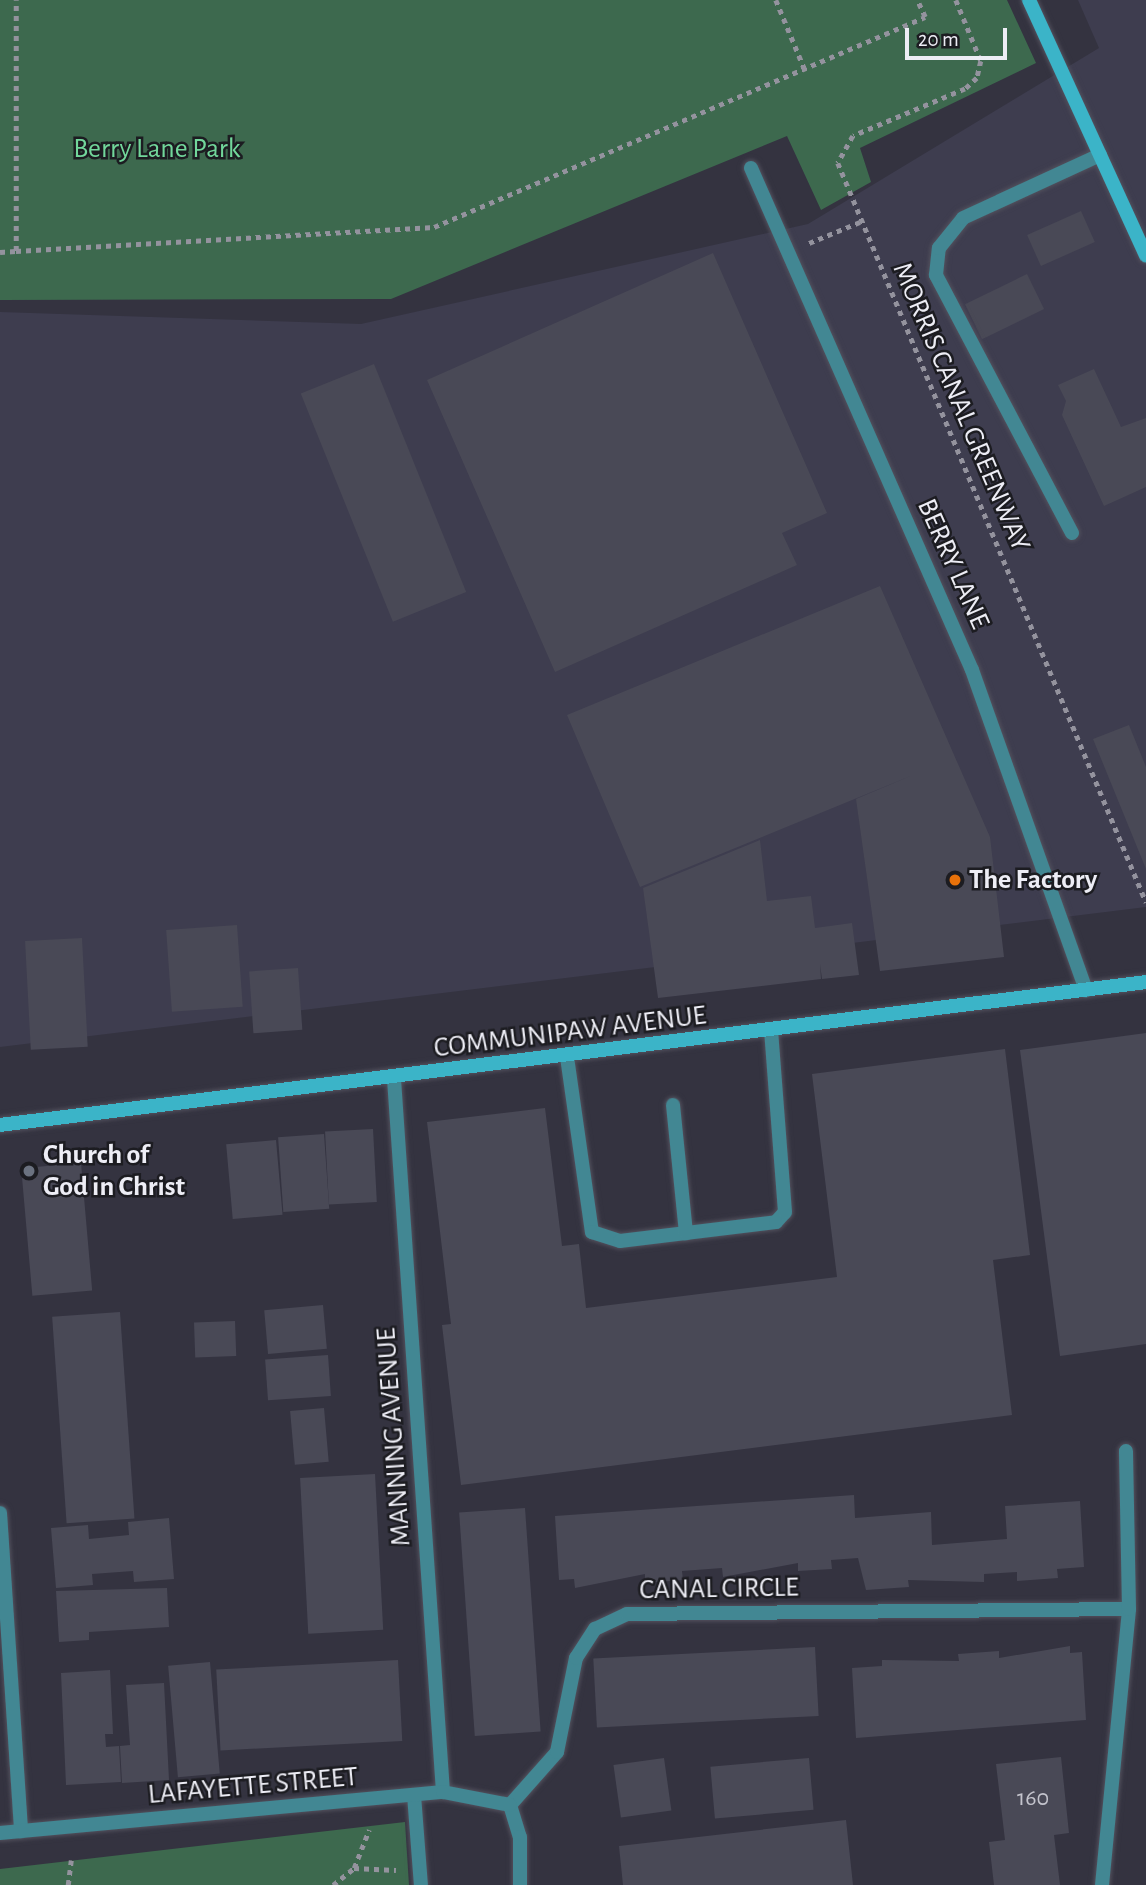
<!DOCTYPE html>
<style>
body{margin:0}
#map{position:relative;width:1146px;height:1885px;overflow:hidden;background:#343340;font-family:"Alegreya Sans",sans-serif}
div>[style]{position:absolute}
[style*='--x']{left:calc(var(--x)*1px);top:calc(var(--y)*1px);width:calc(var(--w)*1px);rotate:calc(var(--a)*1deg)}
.built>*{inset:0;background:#3e3d4f}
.green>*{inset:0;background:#3d694e}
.building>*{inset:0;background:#494956;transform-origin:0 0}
.path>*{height:4.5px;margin-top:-2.25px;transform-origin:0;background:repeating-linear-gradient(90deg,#94939e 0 5px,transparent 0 10px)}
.roads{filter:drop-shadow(0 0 2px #52515d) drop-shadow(0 0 2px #52515d)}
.lane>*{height:14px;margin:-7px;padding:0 7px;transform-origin:7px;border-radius:7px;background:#428793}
.street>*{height:14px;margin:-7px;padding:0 7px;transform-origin:7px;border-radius:7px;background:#428793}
.secondary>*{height:14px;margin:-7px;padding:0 7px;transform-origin:7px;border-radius:7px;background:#3bb4c8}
.dots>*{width:19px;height:19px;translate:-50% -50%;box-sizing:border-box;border:4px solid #1c1c21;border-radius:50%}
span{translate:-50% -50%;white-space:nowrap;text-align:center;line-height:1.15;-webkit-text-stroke:5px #1c1c21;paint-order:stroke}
.number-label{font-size:24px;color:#c4c4cd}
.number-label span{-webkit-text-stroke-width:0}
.park-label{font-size:28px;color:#72d79b}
.street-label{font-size:28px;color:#ededf5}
.poi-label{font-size:28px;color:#ededf5;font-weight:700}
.left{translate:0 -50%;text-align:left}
.scale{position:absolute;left:905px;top:28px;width:102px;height:32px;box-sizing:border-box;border:4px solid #ededf5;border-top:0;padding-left:9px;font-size:21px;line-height:24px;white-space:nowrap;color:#ededf5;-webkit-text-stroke:5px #1c1c21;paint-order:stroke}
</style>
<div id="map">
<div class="built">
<i style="clip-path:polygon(1078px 0,1146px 0,1146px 907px,0 1047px,0 312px,361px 324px,808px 224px,1099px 48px)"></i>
</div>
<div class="green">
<i style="clip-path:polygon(0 0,1007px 0,1036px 63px,860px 148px,871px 182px,821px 210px,787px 136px,391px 299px,0 300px)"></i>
<i style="clip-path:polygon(405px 1822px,409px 1885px,0 1885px,0 1869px)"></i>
</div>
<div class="building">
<i style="left:1081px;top:211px;width:34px;height:59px;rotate:66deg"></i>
<i style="clip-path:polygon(713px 253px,827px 513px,782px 533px,797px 565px,555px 672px,427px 380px)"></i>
<i style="left:1027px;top:274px;width:39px;height:69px;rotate:64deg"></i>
<i style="left:374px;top:364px;width:246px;height:79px;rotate:68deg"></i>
<i style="clip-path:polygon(1094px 369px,1121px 427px,1146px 418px,1146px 487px,1104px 506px,1062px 415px,1066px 401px,1058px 385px)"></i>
<i style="clip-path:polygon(880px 586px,990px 837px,1004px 957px,880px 971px,856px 799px,913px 775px,640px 887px,567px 715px)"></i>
<i style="clip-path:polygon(1129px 725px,1146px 767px,1146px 869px,1093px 739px)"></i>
<i style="clip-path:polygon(760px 840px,767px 901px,811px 896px,815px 928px,852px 923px,859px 975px,822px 979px,820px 964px,821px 979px,658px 998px,643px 888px)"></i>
<i style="left:237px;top:925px;width:82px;height:71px;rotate:86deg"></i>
<i style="left:82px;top:938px;width:109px;height:57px;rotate:87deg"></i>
<i style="left:298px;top:968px;width:62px;height:49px;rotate:86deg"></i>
<i style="clip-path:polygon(1146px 1033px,1146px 1344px,1060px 1356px,1020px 1050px)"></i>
<i style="clip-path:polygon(1005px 1049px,1030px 1255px,993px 1260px,1012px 1415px,461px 1485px,442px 1325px,451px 1324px,427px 1122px,545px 1108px,562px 1246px,579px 1244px,586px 1308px,837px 1277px,812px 1074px)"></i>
<i style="left:373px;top:1129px;width:73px;height:48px;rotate:87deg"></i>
<i style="left:324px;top:1134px;width:75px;height:46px;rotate:86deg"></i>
<i style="left:276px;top:1140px;width:75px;height:50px;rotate:85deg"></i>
<i style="left:81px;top:1163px;width:128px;height:60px;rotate:85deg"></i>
<i style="left:323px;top:1305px;width:44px;height:59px;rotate:85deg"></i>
<i style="left:120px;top:1312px;width:207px;height:68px;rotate:86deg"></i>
<i style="left:235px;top:1321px;width:35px;height:41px;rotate:88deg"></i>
<i style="left:328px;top:1355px;width:41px;height:63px;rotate:86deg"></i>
<i style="left:324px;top:1408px;width:54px;height:34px;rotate:85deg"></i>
<i style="left:375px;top:1474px;width:156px;height:75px;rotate:87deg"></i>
<i style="clip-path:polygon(854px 1495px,855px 1518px,931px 1512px,932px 1545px,1007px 1539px,1005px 1506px,1080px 1501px,1084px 1567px,1057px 1569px,1058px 1578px,1017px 1581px,1017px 1572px,984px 1574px,984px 1582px,908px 1580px,909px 1587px,866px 1590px,858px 1558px,831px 1560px,832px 1569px,798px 1571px,798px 1563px,723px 1577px,722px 1568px,682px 1571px,683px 1580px,645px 1583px,645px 1574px,575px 1588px,574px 1579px,559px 1580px,555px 1516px)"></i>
<i style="left:525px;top:1508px;width:224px;height:66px;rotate:86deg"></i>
<i style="clip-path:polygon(169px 1518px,174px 1579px,134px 1582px,133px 1571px,92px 1574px,93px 1585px,56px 1588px,51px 1528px,88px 1525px,89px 1539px,129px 1535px,128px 1522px)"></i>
<i style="clip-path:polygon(167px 1588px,169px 1627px,89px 1632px,89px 1640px,59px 1642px,56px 1591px)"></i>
<i style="clip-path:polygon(1070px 1646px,1070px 1653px,1082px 1652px,1086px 1720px,856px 1738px,852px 1668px,882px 1666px,882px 1660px,959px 1661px,958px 1654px,999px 1651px,999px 1658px)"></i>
<i style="left:815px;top:1647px;width:69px;height:222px;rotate:87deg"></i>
<i style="left:398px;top:1660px;width:81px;height:182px;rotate:87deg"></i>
<i style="left:210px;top:1662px;width:112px;height:42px;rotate:85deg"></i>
<i style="clip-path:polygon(110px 1670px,113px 1734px,105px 1734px,106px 1747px,119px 1746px,121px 1782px,66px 1785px,61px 1673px)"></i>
<i style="clip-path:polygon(164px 1683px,169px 1780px,122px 1783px,120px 1746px,130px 1745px,126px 1685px)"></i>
<i style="clip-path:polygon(1061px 1757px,1069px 1833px,1054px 1835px,1060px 1885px,994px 1885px,989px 1842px,1005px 1840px,996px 1764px)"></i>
<i style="left:664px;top:1758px;width:53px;height:51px;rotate:82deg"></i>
<i style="left:809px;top:1758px;width:52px;height:99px;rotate:85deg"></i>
<i style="clip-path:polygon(846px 1820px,853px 1885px,623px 1885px,619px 1846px)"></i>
</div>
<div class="path">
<i style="--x:776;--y:0;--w:76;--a:67.5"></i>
<i style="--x:956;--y:0;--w:66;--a:67.7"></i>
<i style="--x:981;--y:61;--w:17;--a:103"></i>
<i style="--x:977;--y:78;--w:16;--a:137"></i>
<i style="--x:965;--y:89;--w:121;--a:157.2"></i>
<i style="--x:853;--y:136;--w:31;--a:119"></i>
<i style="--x:838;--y:163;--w:801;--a:67.37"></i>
<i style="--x:809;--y:243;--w:55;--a:-22.4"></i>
<i style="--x:16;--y:251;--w:419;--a:-3.3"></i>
<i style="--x:434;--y:227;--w:534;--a:-23.16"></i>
<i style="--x:925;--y:17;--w:19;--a:-115"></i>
<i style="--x:0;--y:252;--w:16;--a:-4"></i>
<i style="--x:16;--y:251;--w:251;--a:-90"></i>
<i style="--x:354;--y:1868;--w:42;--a:2.7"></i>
<i style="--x:68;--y:1885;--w:25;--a:-83"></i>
<i style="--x:333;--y:1885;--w:27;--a:-39"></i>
<i style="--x:354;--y:1868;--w:41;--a:-68.5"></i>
</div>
<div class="roads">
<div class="lane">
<i style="--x:1072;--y:533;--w:292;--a:-117.8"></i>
<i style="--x:936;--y:275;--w:27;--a:-84"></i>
<i style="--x:939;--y:248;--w:38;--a:-51"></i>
<i style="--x:963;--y:218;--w:151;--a:-24.7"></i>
<i style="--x:567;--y:1057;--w:177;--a:81.9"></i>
<i style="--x:592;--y:1232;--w:29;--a:18"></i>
<i style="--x:620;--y:1241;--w:157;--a:-6.9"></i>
<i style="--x:776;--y:1222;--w:13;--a:-48"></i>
<i style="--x:785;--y:1212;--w:182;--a:-94.4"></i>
<i style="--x:673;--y:1105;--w:129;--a:84.2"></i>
<i style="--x:414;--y:1795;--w:90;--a:85.6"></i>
</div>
<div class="street">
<i style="--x:751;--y:168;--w:548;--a:66.24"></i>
<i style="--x:972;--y:670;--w:340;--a:70.4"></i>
<i style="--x:394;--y:1079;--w:715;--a:86.07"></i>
<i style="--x:0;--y:1513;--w:319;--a:86.2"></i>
<i style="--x:510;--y:1805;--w:71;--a:-48.4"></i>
<i style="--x:557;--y:1752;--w:96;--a:-78.6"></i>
<i style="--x:576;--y:1658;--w:35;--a:-57"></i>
<i style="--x:595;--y:1629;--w:35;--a:-25"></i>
<i style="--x:627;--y:1614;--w:502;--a:-0.57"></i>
<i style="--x:510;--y:1805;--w:34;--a:73"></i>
<i style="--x:520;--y:1837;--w:48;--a:90"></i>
<i style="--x:0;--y:1833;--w:445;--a:-5.3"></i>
<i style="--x:443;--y:1792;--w:68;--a:11"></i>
<i style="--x:1102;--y:1885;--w:277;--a:-84.4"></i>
<i style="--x:1129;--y:1609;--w:158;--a:-91.1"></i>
</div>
<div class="secondary">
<i style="--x:1029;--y:0;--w:281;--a:65.4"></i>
<i style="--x:0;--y:1125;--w:1155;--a:-7.11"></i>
</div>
</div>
<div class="dots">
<i style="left:955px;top:880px;background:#e8710a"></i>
<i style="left:29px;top:1171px;background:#6b7280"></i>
</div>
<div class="number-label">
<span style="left:1033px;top:1799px">160</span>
</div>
<div class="park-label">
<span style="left:157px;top:149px">Berry Lane Park</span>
</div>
<div class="street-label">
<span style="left:961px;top:407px;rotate:67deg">MORRIS CANAL GREENWAY</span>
<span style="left:953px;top:564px;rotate:66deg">BERRY LANE</span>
<span style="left:570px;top:1032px;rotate:-7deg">COMMUNIPAW AVENUE</span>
<span style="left:394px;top:1437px;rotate:-94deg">MANNING AVENUE</span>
<span style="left:719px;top:1589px;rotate:-1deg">CANAL CIRCLE</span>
<span style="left:253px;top:1786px;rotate:-5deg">LAFAYETTE STREET</span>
</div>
<div class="poi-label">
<span class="left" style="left:969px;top:880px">The Factory</span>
<span class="left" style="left:43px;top:1171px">Church of<br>God in Christ</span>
</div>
<div class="scale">20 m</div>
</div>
